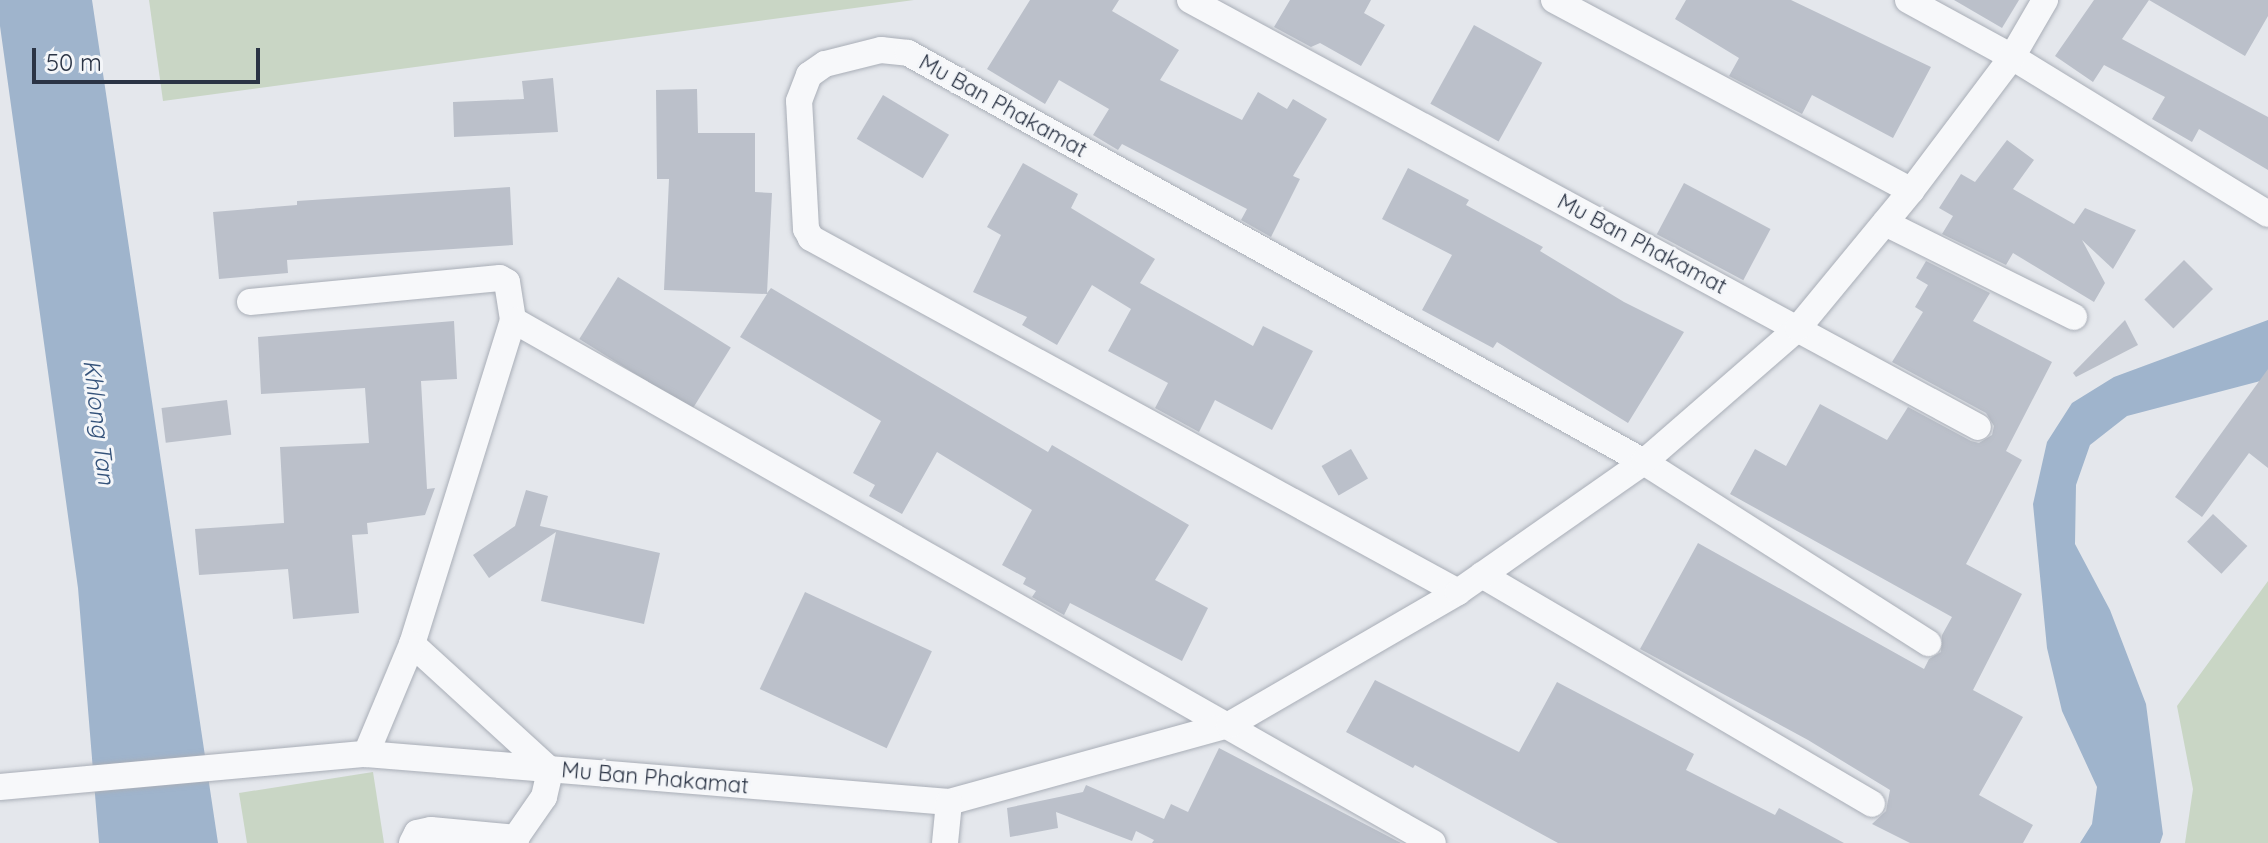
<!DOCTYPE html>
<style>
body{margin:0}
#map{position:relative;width:2268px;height:843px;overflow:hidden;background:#e4e7ec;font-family:Quicksand,sans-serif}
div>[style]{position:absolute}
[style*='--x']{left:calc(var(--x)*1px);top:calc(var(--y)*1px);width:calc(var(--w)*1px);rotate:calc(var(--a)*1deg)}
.green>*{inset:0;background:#c9d6c5}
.water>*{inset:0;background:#9fb4cc}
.building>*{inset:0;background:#bbc0ca;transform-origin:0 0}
.roads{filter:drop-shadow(0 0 2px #a9aeb7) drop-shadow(0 0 2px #a9aeb7)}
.street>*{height:26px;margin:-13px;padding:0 13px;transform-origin:13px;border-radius:13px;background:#f7f8fa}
span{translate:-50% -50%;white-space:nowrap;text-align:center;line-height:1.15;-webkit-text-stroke:6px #f4f6f9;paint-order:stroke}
.street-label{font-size:22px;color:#2b3445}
.water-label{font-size:24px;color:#34527a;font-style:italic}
.scale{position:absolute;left:32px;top:48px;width:228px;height:36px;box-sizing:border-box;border:4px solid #2b3445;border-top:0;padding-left:10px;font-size:24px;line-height:28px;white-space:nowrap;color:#2b3445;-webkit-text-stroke:6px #f4f6f9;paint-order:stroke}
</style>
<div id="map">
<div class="green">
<i style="clip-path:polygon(149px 0,914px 0,163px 101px)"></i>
<i style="clip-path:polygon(2268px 581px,2268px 843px,2185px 843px,2193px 789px,2177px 706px)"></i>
<i style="clip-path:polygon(373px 772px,384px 843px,247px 843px,239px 793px)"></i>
</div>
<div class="water">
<i style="clip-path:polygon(0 0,92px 0,218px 843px,99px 843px,78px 588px,0 26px)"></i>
<i style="clip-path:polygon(2268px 320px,2268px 379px,2127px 416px,2090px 445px,2076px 485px,2075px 544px,2110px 610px,2146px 704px,2163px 834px,2160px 843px,2080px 843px,2092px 824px,2097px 787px,2062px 711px,2047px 648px,2033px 504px,2047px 442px,2072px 403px,2114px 377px)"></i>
</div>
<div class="building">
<i style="clip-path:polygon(1030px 0,1119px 0,1112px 11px,1179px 50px,1160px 80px,1242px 120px,1258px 92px,1287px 109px,1293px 99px,1327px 119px,1293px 176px,1300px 179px,1271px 237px,1241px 220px,1247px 209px,1122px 144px,1118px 150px,1093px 135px,1109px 109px,1059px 80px,1045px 104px,987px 69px)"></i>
<i style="clip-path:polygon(1290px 0,1371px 0,1364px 13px,1385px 25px,1361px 66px,1320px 43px,1311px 47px,1274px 27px)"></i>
<i style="clip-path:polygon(1686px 0,1791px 0,1931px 67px,1893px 138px,1812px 95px,1802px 114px,1729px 76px,1739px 58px,1675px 19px)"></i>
<i style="clip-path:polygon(1954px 0,2019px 0,2002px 28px)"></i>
<i style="clip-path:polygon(2094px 0,2268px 0,2268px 16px,2245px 56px,2149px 0,2122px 39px,2268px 117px,2268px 170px,2199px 129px,2192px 142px,2152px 119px,2165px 97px,2104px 65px,2093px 82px,2055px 56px)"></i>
<i style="left:1474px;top:25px;width:78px;height:90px;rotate:29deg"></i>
<i style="clip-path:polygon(553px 78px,558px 132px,454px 137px,453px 102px,524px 99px,522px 81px)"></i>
<i style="clip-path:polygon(697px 89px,698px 133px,755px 133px,755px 192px,772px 193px,767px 293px,771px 288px,1048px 452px,1052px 445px,1189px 525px,1155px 580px,1208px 608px,1182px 661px,1070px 603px,1064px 615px,1032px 597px,1036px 591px,1023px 584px,1026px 578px,1002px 565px,1032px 510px,937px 452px,902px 514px,869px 496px,875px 485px,853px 473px,881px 421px,740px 337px,767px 294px,664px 290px,669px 179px,657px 179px,656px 90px)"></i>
<i style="left:883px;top:95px;width:77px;height:51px;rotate:31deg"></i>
<i style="clip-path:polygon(2007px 140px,2034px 160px,2013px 189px,2074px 224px,2085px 208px,2136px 230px,2113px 269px,2082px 240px,2105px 283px,2094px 302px,2013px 253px,2006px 265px,1942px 234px,1953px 216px,1939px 208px,1961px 174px,1975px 182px)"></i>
<i style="clip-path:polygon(1023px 163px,1078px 194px,1071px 208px,1155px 259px,1140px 283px,1253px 346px,1263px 326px,1313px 351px,1272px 430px,1215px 400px,1199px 432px,1155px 408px,1168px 383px,1108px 351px,1131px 309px,1092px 285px,1057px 345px,1022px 325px,1027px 317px,973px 292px,1001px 235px,987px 227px)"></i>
<i style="clip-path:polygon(1408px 168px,1469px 200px,1466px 205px,1543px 247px,1540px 251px,1624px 302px,1684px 332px,1628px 423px,1497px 342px,1493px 348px,1422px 310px,1452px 255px,1382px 219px)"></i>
<i style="left:1684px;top:183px;width:98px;height:58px;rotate:28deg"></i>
<i style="clip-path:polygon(510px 187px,513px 245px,287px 260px,288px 273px,219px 279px,213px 212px,297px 205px,297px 201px)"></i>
<i style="left:2184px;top:260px;width:41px;height:56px;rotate:45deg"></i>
<i style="clip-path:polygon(1926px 261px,1990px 293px,1973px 321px,2052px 362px,2006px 451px,2022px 460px,1966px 564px,2022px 594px,1973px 690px,2023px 717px,1979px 795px,2033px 825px,2023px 843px,1910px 843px,1872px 824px,1886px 811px,1890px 790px,1808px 740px,1640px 649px,1698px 543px,1924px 669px,1929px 659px,1941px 652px,1942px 635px,1952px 617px,1730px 494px,1755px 449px,1786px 466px,1820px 404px,1887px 440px,1908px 407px,1971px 441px,1979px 443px,1992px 435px,1994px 426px,1986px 413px,1892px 362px,1923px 312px,1915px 307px,1928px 285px,1916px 278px)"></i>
<i style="left:618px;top:277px;width:133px;height:73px;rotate:32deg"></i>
<i style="clip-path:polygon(2125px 320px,2138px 345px,2076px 377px,2073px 373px)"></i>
<i style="clip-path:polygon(454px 321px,457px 379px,421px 381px,427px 489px,435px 488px,425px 515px,367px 523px,368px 534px,352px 535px,359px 613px,293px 619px,288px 569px,199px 575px,195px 529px,284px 523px,280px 447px,369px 443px,365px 388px,261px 394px,258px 337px)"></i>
<i style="clip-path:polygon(2268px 369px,2268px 468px,2249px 453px,2202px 517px,2175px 497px)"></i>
<i style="left:227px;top:400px;width:35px;height:66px;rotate:83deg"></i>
<i style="left:1351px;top:449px;width:34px;height:34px;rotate:60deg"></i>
<i style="clip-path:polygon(526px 490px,548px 496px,540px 526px,660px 553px,644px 624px,541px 601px,556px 532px,489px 578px,473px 555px,515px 526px)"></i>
<i style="left:2213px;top:514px;width:47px;height:38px;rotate:43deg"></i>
<i style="left:805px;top:592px;width:140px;height:107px;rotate:25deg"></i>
<i style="clip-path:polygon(1375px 680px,1519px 752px,1557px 682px,1694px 754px,1686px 770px,1775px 815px,1779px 808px,1844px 843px,1558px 843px,1415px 765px,1413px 768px,1346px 732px)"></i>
<i style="clip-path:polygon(1219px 748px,1401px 843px,1152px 843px,1154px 840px,1136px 831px,1132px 841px,1056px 812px,1058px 828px,1010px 837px,1007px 808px,1083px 792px,1086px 785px,1164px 819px,1171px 804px,1188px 812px)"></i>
</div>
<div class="roads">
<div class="street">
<i style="--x:1190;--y:0;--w:896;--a:28.45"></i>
<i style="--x:1554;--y:0;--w:405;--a:28.1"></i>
<i style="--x:1908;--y:0;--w:119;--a:28.7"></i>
<i style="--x:2012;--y:57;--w:300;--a:31.5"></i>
<i style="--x:1885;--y:223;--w:211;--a:26.4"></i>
<i style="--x:250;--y:302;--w:251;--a:-5.5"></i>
<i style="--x:500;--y:278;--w:8;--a:30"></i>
<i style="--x:507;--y:282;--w:38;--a:81"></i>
<i style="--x:513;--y:320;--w:339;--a:107.3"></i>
<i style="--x:412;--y:644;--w:187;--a:42.4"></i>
<i style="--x:513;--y:320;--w:1058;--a:29.62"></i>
<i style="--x:1482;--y:575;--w:452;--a:30.4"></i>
<i style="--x:1458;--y:592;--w:738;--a:-151.32"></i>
<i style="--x:811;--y:238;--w:10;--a:-119"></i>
<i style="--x:806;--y:229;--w:128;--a:-93.1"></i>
<i style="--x:799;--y:101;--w:28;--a:-69"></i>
<i style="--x:809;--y:75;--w:19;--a:-35"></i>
<i style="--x:825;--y:64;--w:58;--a:-14"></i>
<i style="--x:881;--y:50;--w:27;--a:6"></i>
<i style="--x:908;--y:53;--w:842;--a:29.06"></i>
<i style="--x:1644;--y:462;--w:337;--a:32.5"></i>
<i style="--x:366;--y:754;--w:119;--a:-67.3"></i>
<i style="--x:0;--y:787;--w:367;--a:-5.2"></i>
<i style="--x:366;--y:754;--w:585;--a:4.71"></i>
<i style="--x:949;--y:802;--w:290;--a:-15.4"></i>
<i style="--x:1229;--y:725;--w:265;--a:-30.1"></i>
<i style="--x:1458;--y:592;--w:227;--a:-35"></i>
<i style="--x:1644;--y:462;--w:204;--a:-41"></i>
<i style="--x:1798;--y:328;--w:178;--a:-50.5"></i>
<i style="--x:1911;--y:191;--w:168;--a:-53"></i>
<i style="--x:2012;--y:57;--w:66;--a:-59.9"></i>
<i style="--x:412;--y:843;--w:11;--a:-63"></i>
<i style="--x:417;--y:833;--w:14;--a:-12"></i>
<i style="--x:431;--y:830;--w:86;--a:5.3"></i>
<i style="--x:512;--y:843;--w:56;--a:-55.2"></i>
<i style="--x:544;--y:797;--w:28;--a:-77"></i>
<i style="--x:945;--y:843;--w:41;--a:-84.4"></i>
</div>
</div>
<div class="street-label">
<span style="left:1003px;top:106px;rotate:29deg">Mu Ban Phakamat</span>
<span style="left:1642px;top:244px;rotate:28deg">Mu Ban Phakamat</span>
<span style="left:655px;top:778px;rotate:5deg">Mu Ban Phakamat</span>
</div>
<div class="water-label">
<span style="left:99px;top:422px;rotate:83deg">Khlong Tan</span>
</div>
<div class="scale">50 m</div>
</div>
